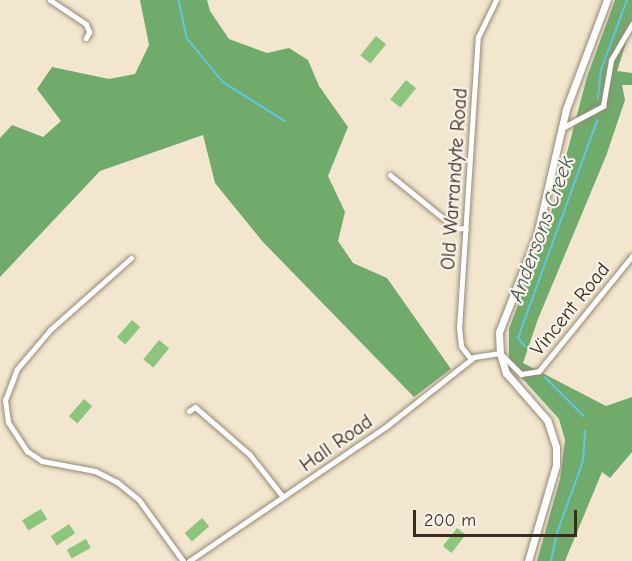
<!DOCTYPE html>
<style>
body{margin:0}
#map{position:relative;width:632px;height:561px;overflow:hidden;background:#f2e6ce;font-family:"Comic Neue",sans-serif}
div>[style]{position:absolute}
[style*='--x']{left:calc(var(--x)*1px);top:calc(var(--y)*1px);width:calc(var(--w)*1px);rotate:calc(var(--a)*1deg)}
.green>*{inset:0;background:#8bc67c;transform-origin:0 0}
.forest>*{inset:0;background:#70ab6c}
.stream>*{height:1.5px;margin:-0.75px;padding:0 0.75px;transform-origin:0.75px;border-radius:0.75px;background:#61c6df}
.roads{filter:drop-shadow(0 0 2px #968876) drop-shadow(0 0 2px #968876)}
.minor>*{height:5px;margin:-2.5px;padding:0 2.5px;transform-origin:2.5px;border-radius:2.5px;background:#fff}
.major>*{height:7px;margin:-3.5px;padding:0 3.5px;transform-origin:3.5px;border-radius:3.5px;background:#fff}
span{translate:-50% -50%;white-space:nowrap;text-align:center;line-height:1.15;-webkit-text-stroke:4.5px #f7f3e8;paint-order:stroke}
.street-label{font-size:20px;color:#3b2a1e}
.water-label{font-size:21px;color:#465958;font-style:italic}
.scale{position:absolute;left:413px;top:510px;width:164px;height:27px;box-sizing:border-box;border:3px solid #3b2a1e;border-top:0;padding-left:8px;font-size:18px;line-height:21px;white-space:nowrap;color:#3b2a1e;-webkit-text-stroke:4px #f7f3e8;paint-order:stroke}
</style>
<div id="map">
<div class="green">
<i style="left:376px;top:36px;width:13px;height:25px;rotate:39deg"></i>
<i style="left:406px;top:80px;width:13px;height:25px;rotate:39deg"></i>
<i style="left:132px;top:320px;width:11px;height:23px;rotate:41deg"></i>
<i style="left:159px;top:340px;width:13px;height:25px;rotate:39deg"></i>
<i style="left:84px;top:399px;width:11px;height:23px;rotate:41deg"></i>
<i style="left:41px;top:509px;width:12px;height:22px;rotate:59deg"></i>
<i style="left:202px;top:518px;width:11px;height:23px;rotate:49deg"></i>
<i style="left:69px;top:524px;width:11px;height:22px;rotate:56deg"></i>
<i style="left:457px;top:528px;width:11px;height:23px;rotate:38deg"></i>
<i style="left:86px;top:539px;width:10px;height:22px;rotate:61deg"></i>
</div>
<div class="forest">
<i style="clip-path:polygon(140px 0,207px 0,210px 11px,229px 39px,267px 53px,289px 48px,308px 60px,319px 86px,348px 127px,328px 176px,345px 212px,338px 241px,353px 263px,387px 278px,451px 369px,414px 397px,263px 242px,215px 183px,203px 135px,100px 171px,0 277px,0 138px,12px 125px,43px 137px,61px 121px,37px 89px,52px 67px,109px 79px,135px 74px,149px 45px)"></i>
<i style="clip-path:polygon(615px 0,632px 0,632px 24px,617px 71px,632px 73px,632px 85px,622px 85px,625px 100px,606px 156px,538px 319px,523px 363px,606px 406px,632px 397px,632px 452px,610px 478px,602px 472px,565px 561px,537px 561px,560px 479px,565px 440px,559px 419px,522px 378px,509px 357px,509px 329px,549px 221px,587px 77px)"></i>
</div>
<div class="stream">
<i style="--x:179;--y:0;--w:39;--a:78"></i>
<i style="--x:187;--y:38;--w:57;--a:50.7"></i>
<i style="--x:223;--y:82;--w:73;--a:32.2"></i>
<i style="--x:598;--y:99;--w:29;--a:-84"></i>
<i style="--x:601;--y:70;--w:75;--a:-69.6"></i>
<i style="--x:525;--y:347;--w:11;--a:-128"></i>
<i style="--x:518;--y:338;--w:231;--a:-70"></i>
<i style="--x:545;--y:377;--w:55;--a:45"></i>
<i style="--x:551;--y:561;--w:29;--a:-78"></i>
<i style="--x:557;--y:533;--w:77;--a:-70.1"></i>
<i style="--x:583;--y:461;--w:30;--a:-86"></i>
</div>
<div class="roads">
<div class="minor">
<i style="--x:50;--y:0;--w:43;--a:33.7"></i>
<i style="--x:86;--y:24;--w:9;--a:69"></i>
<i style="--x:89;--y:32;--w:7;--a:117"></i>
<i style="--x:562;--y:128;--w:47;--a:-28.2"></i>
<i style="--x:603;--y:106;--w:47;--a:-80.1"></i>
<i style="--x:611;--y:60;--w:42;--a:-59.7"></i>
<i style="--x:390;--y:175;--w:82;--a:39.1"></i>
<i style="--x:454;--y:227;--w:12;--a:9"></i>
<i style="--x:131;--y:258;--w:108;--a:138.4"></i>
<i style="--x:50;--y:330;--w:51;--a:130.2"></i>
<i style="--x:17;--y:369;--w:33;--a:111"></i>
<i style="--x:5;--y:400;--w:22;--a:82"></i>
<i style="--x:8;--y:422;--w:35;--a:57"></i>
<i style="--x:27;--y:451;--w:18;--a:34"></i>
<i style="--x:42;--y:461;--w:54;--a:10.7"></i>
<i style="--x:95;--y:471;--w:25;--a:27"></i>
<i style="--x:117;--y:482;--w:28;--a:39"></i>
<i style="--x:139;--y:500;--w:75;--a:54.2"></i>
<i style="--x:471;--y:359;--w:16;--a:-128"></i>
<i style="--x:461;--y:346;--w:18;--a:-96"></i>
<i style="--x:459;--y:328;--w:292;--a:-86.3"></i>
<i style="--x:478;--y:37;--w:41;--a:-64.1"></i>
<i style="--x:189;--y:411;--w:7;--a:-34"></i>
<i style="--x:195;--y:407;--w:73;--a:41.1"></i>
<i style="--x:250;--y:455;--w:53;--a:51.8"></i>
<i style="--x:189;--y:561;--w:241;--a:-34.3"></i>
<i style="--x:388;--y:425;--w:110;--a:-38.3"></i>
<i style="--x:474;--y:357;--w:26;--a:-9"></i>
<i style="--x:500;--y:353;--w:30;--a:45"></i>
<i style="--x:521;--y:374;--w:18;--a:-9"></i>
<i style="--x:539;--y:371;--w:148;--a:-51"></i>
</div>
<div class="major">
<i style="--x:528;--y:561;--w:100;--a:-73.7"></i>
<i style="--x:556;--y:465;--w:18;--a:-90"></i>
<i style="--x:556;--y:447;--w:28;--a:-108"></i>
<i style="--x:547;--y:420;--w:62;--a:-131.1"></i>
<i style="--x:506;--y:373;--w:21;--a:-107"></i>
<i style="--x:500;--y:353;--w:21;--a:-93"></i>
<i style="--x:499;--y:332;--w:104;--a:-68.6"></i>
<i style="--x:537;--y:235;--w:129;--a:-77"></i>
<i style="--x:566;--y:109;--w:116;--a:-69.4"></i>
</div>
</div>
<div class="street-label">
<span style="left:454px;top:179px;rotate:-86deg">Old Warrandyte Road</span>
<span style="left:570px;top:309px;rotate:-51deg">Vincent Road</span>
<span style="left:336px;top:443px;rotate:-35deg">Hall Road</span>
</div>
<div class="water-label">
<span style="left:541px;top:229px;rotate:-70deg">Andersons Creek</span>
</div>
<div class="scale">200 m</div>
</div>
